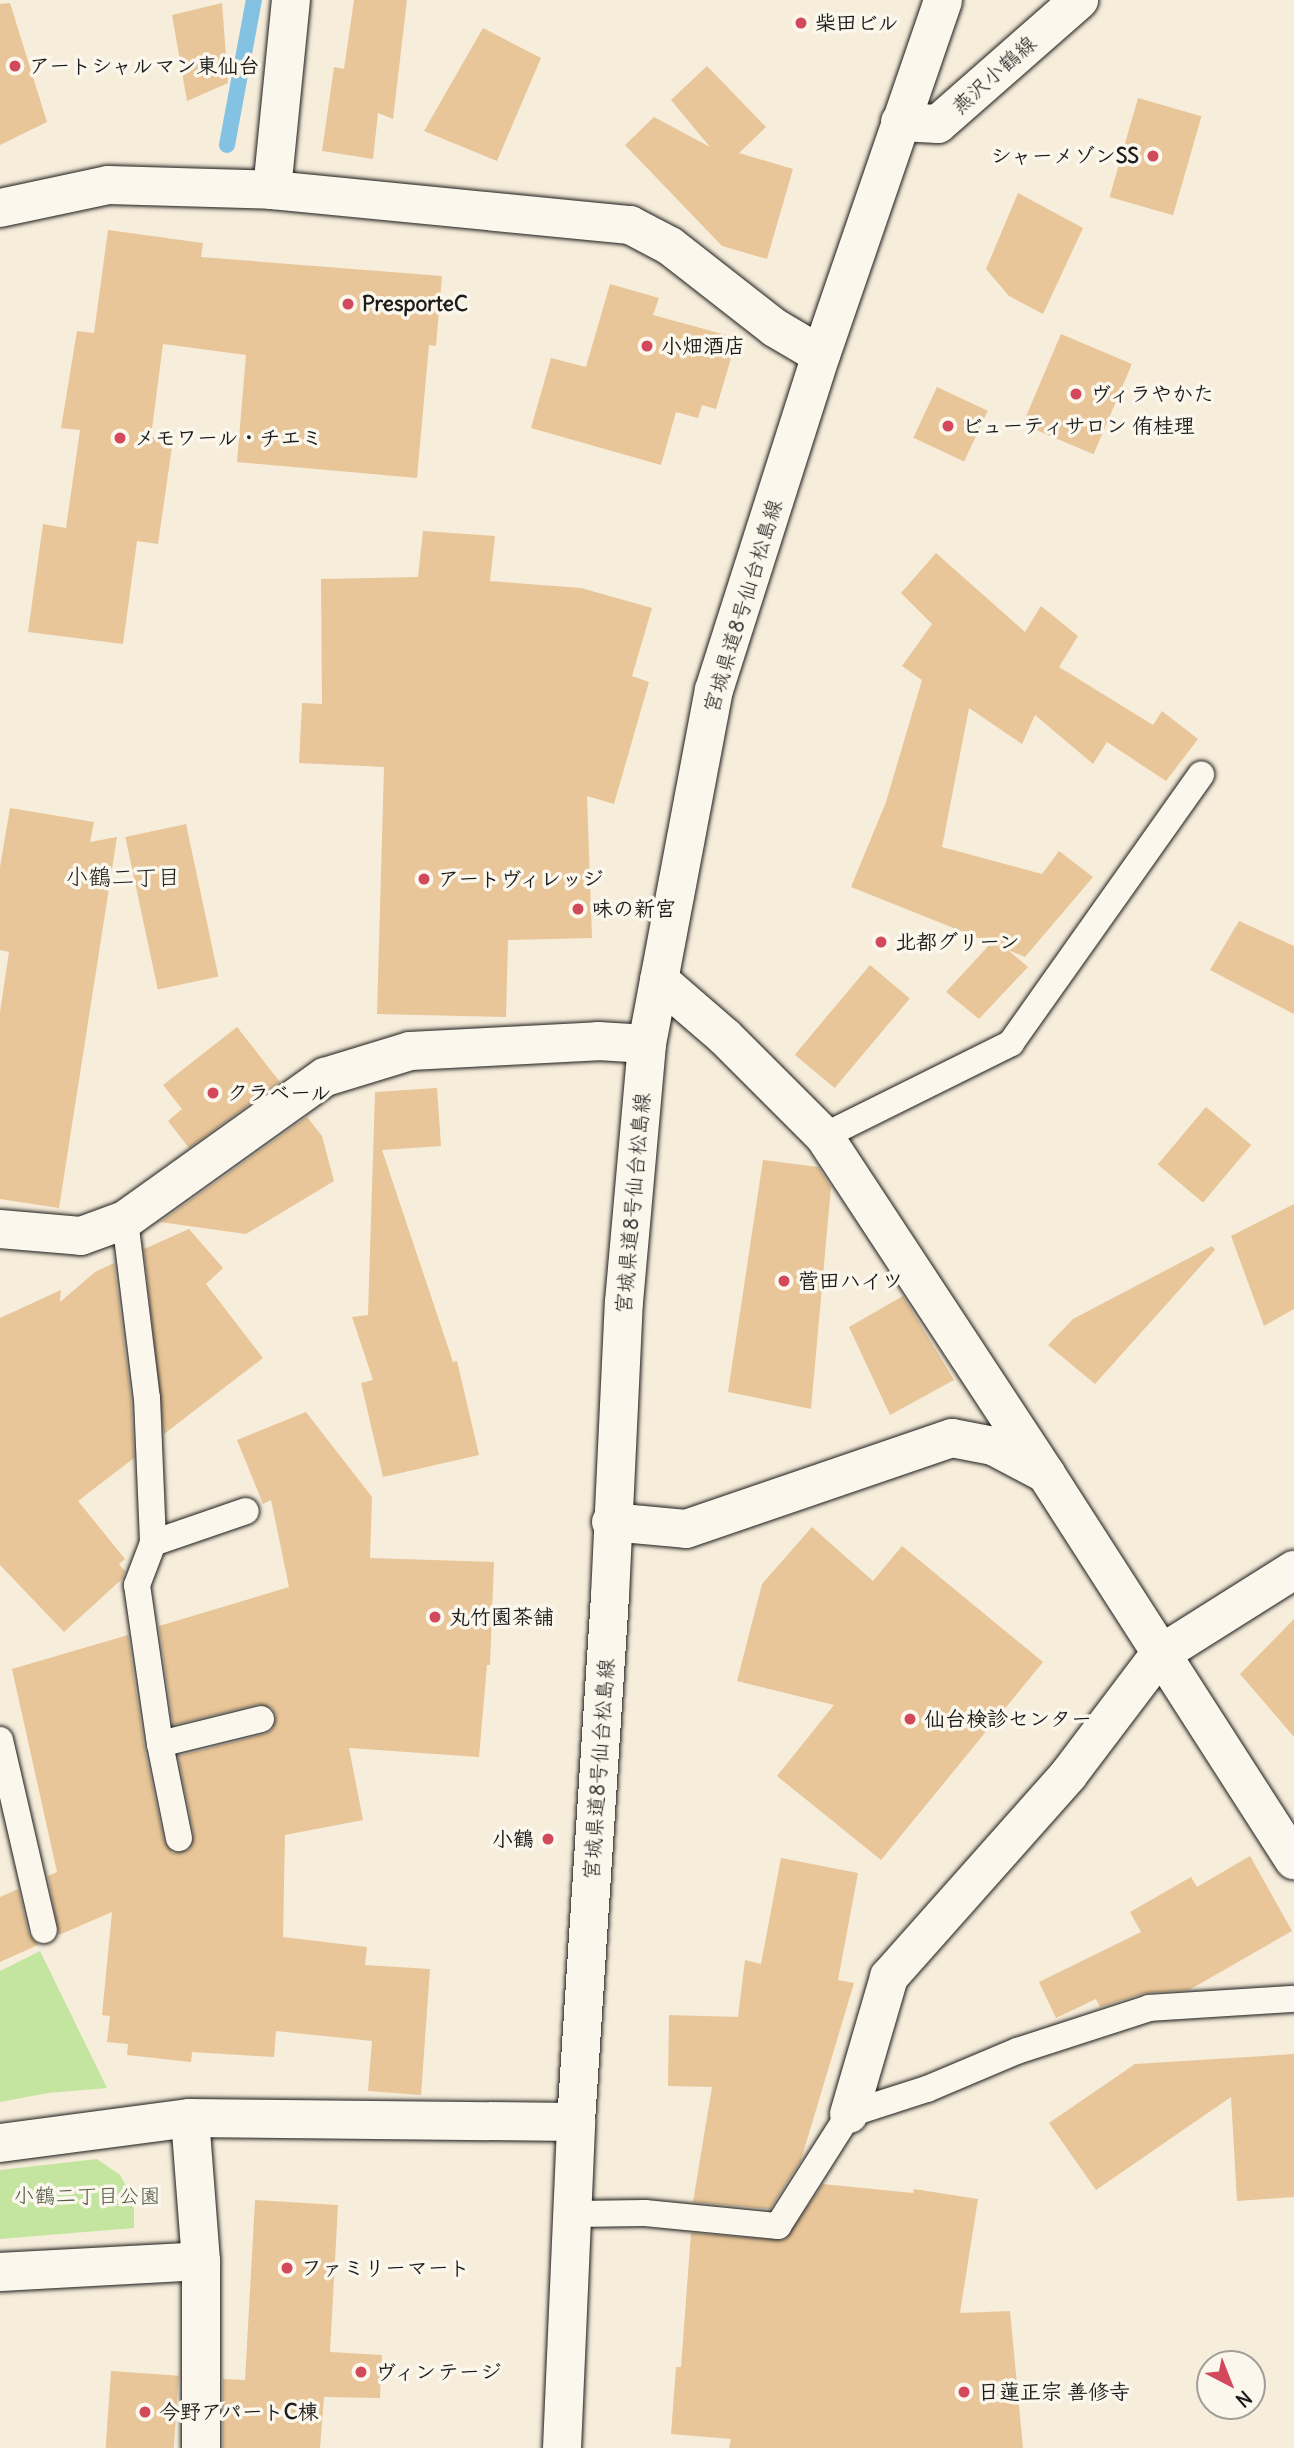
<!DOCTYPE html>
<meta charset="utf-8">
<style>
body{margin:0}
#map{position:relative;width:1294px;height:2448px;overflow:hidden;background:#f7eddb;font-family:Delius,"Klee One",sans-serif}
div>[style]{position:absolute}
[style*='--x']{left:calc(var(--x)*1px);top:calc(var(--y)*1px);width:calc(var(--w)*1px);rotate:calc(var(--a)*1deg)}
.green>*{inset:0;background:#c3e59f}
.stream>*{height:16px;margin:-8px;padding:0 8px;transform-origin:8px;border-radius:8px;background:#83c2e3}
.building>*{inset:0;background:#e8c699;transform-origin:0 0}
.roads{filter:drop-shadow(0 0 2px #1c1c1c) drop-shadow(0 0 2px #1c1c1c)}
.service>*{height:26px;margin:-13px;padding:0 13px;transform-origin:13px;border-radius:13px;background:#fbf7ec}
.minor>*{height:38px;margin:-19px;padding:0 19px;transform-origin:19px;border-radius:19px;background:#fbf7ec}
.tertiary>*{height:38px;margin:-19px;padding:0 19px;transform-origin:19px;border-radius:19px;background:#fbf7ec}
.primary>*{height:38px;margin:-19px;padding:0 19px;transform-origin:19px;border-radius:19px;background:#fbf7ec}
.dots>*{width:19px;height:19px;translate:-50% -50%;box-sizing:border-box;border:4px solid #fbf7ec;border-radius:50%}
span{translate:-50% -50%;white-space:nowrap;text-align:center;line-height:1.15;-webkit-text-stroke:7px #fbf7ec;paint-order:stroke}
.poi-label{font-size:21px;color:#1c1c1c;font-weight:700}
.left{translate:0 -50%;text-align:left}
.right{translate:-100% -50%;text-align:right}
.street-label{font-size:21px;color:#1c1c1c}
.park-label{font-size:21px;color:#4e5843}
.neighbourhood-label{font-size:23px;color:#1c1c1c}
.north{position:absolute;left:1196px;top:2350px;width:70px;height:70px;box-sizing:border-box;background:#fbf7ec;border:2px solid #a29f99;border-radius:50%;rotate:138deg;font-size:19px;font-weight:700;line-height:28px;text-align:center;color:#1c1c1c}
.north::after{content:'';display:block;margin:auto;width:24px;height:32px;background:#d1495b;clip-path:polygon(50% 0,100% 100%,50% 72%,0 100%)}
</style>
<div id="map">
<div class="green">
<i style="clip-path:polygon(40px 1951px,107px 2088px,48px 2093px,0 2102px,0 1971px)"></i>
<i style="clip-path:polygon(97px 2159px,120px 2175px,134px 2201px,134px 2228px,0 2239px,0 2170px)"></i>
</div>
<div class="stream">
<i style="--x:227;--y:145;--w:147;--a:-79.5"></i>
</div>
<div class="building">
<i style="clip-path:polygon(354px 0,407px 0,393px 119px,378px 113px,373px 159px,322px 151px,334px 67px,344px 69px)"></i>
<i style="clip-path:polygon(10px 3px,47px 122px,0 145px,0 4px)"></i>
<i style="clip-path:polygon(222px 3px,228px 83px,187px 101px,172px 15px)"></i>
<i style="clip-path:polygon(483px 28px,541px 58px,497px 161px,424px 131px)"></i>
<i style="clip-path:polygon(707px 66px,766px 127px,739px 153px,793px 169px,767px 259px,722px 246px,625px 145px,654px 117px,710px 147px,671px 100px)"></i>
<i style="left:1138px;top:98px;width:66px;height:103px;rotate:16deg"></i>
<i style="clip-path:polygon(1018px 193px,1083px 228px,1043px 314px,1009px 296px,986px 269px)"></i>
<i style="clip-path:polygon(108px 230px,203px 243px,201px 257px,442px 276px,436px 346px,429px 345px,417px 478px,237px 462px,246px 355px,163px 344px,151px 437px,173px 440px,158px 544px,137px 541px,123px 644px,28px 632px,43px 524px,66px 528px,80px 430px,61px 428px,77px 331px,94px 333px)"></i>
<i style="clip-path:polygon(610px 284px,659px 298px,653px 315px,737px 338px,716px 409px,702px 405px,698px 418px,676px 412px,661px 465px,531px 428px,551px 358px,586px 367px)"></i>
<i style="left:1061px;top:334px;width:77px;height:98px;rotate:23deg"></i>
<i style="left:937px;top:387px;width:56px;height:56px;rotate:25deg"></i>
<i style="clip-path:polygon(423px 531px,495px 536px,490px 581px,581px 588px,652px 608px,632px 676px,649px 682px,614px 804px,587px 796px,592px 938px,508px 940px,506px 1017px,377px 1014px,384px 767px,299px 763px,302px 703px,322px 704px,321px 579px,418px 577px)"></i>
<i style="clip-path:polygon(936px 553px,1025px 632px,1041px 606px,1078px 636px,1059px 667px,1153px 725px,1162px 711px,1198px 739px,1166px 781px,1107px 742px,1093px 764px,1035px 715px,1022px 744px,969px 708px,942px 847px,1042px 874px,1059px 851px,1093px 877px,1025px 957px,1008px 950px,1028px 967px,979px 1019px,946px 992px,991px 943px,851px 887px,886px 802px,922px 680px,902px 666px,932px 624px,901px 593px)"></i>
<i style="clip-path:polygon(10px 808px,94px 822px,90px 842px,117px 837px,59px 1208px,0 1199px,0 1012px,9px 952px,0 950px,0 867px)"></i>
<i style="left:186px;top:824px;width:156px;height:62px;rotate:78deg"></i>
<i style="clip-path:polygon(1239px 921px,1294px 946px,1294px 1014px,1210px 970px)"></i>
<i style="left:870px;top:965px;width:52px;height:117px;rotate:40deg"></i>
<i style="clip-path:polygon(237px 1027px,280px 1082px,189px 1148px,168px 1121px,182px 1109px,163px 1085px)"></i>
<i style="clip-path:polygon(437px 1088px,441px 1146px,382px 1150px,453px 1362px,457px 1361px,479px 1455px,383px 1477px,361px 1383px,373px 1380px,352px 1317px,368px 1315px,375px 1092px)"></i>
<i style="left:1206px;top:1107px;width:59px;height:75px;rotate:40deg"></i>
<i style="clip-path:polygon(307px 1117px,322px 1136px,334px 1181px,246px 1234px,160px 1222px)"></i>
<i style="clip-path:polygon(763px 1160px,818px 1167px,831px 1187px,811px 1409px,728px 1392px)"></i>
<i style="clip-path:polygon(1294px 1204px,1294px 1309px,1264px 1326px,1231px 1236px)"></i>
<i style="clip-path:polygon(189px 1229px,223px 1268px,206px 1284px,263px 1358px,164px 1434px,144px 1249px)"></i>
<i style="clip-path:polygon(1212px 1246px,1215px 1250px,1095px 1384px,1048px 1345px,1073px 1319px)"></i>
<i style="clip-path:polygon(114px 1263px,131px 1399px,134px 1458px,78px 1501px,125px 1559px,119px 1564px,125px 1571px,122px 1579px,64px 1632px,0 1565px,0 1318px,61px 1290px,60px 1302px,95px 1272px)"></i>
<i style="clip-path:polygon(903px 1296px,954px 1380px,890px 1415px,849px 1327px)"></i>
<i style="clip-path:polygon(306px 1412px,372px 1497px,370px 1558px,494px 1562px,490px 1665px,487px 1665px,479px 1757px,349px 1748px,363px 1820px,285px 1835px,283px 1937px,367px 1947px,365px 1965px,430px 1969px,421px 2095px,368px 2091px,372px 2041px,276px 2031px,274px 2057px,192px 2052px,191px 2062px,127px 2055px,128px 2044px,107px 2042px,110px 2016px,102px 2015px,112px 1912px,59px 1935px,48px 1876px,57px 1872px,12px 1669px,128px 1635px,144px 1746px,164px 1841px,173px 1853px,189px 1850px,194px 1835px,178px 1756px,265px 1734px,272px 1730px,276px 1716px,272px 1708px,258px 1704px,173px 1725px,159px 1626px,289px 1587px,271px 1500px,263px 1504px,237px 1440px)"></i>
<i style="clip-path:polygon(812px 1527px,873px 1581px,902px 1546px,1043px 1662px,881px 1860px,777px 1776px,834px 1705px,737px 1681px,762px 1584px)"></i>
<i style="clip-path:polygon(1294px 1619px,1294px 1737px,1240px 1674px)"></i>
<i style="clip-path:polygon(1250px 1856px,1292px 1931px,1189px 1990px,1144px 1993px,1100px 2007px,1096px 1999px,1056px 2018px,1039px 1982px,1141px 1932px,1130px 1912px,1191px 1877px,1197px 1887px)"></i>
<i style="clip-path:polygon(781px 1858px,858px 1873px,838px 1980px,854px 1983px,801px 2160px,770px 2209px,693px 2202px,712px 2087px,668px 2086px,669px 2015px,738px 2017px,745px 1960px,761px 1964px)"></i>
<i style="clip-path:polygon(18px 1889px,29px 1934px,38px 1945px,0 1962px,0 1897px)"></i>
<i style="clip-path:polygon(1294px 2054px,1294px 2197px,1237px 2201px,1231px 2097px,1096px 2190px,1049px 2123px,1135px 2064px)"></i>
<i style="clip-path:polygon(823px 2184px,913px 2193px,914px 2189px,978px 2199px,960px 2313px,1010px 2311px,1023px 2448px,729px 2448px,731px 2439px,671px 2434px,676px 2367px,681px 2367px,691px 2233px,784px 2240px)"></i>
<i style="clip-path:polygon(255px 2200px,338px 2205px,330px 2352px,382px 2355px,380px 2398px,324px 2397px,320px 2448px,223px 2448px,223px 2379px,245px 2380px)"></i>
<i style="left:111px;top:2371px;width:68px;height:77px;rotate:4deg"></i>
</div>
<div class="roads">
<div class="service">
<i style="--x:824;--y:1136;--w:209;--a:-26.4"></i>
<i style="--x:1011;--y:1043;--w:329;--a:-54.7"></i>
<i style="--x:125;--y:1220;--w:179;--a:83"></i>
<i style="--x:147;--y:1398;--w:145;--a:87.6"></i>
<i style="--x:153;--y:1543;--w:45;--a:110.9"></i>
<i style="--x:137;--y:1585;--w:161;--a:81.8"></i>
<i style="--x:160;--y:1744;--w:104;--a:-13.9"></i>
<i style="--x:153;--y:1543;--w:98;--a:-19"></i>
<i style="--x:0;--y:1740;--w:195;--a:77"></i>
<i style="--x:160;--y:1744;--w:96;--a:78.6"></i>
<i style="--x:574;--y:2214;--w:71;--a:-0.8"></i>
<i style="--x:645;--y:2213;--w:134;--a:5.6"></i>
<i style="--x:778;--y:2226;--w:133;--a:-57.6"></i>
<i style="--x:849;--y:2114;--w:82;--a:-17.8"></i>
<i style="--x:927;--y:2089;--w:98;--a:-22.9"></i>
<i style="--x:1017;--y:2051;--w:139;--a:-18"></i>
<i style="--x:1149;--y:2008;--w:145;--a:-3.6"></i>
</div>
<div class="minor">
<i style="--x:272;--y:190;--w:191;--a:-84.3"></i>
<i style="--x:0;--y:208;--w:110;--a:-12"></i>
<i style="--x:108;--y:185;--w:164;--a:1.7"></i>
<i style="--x:272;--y:190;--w:360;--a:5.6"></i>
<i style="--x:630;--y:225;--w:45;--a:27.7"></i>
<i style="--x:670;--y:246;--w:133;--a:38"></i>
<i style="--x:775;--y:328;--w:53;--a:30.4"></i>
<i style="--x:659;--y:980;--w:87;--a:40.8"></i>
<i style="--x:725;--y:1037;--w:140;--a:45"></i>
<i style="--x:824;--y:1136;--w:404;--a:56.7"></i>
<i style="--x:0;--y:1229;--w:81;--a:4.9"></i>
<i style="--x:81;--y:1236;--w:47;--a:-20"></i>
<i style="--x:125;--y:1220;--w:246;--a:-35.6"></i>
<i style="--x:325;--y:1077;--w:89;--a:-17"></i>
<i style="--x:410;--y:1051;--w:188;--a:-3"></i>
<i style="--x:598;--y:1041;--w:49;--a:3.5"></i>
<i style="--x:849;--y:2114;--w:143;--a:-73.7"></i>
<i style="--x:889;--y:1977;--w:271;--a:-48.4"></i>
<i style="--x:1069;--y:1774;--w:149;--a:-52.9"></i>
<i style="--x:1159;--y:1655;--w:160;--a:-32.2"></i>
<i style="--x:201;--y:2261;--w:187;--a:90"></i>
<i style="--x:0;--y:2272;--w:201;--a:-3.1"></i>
<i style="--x:201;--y:2261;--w:143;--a:-94.4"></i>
</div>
<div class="tertiary">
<i style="--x:900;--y:122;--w:38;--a:3"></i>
<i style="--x:938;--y:124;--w:188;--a:-41.3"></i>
<i style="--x:611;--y:1522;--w:75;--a:5.3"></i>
<i style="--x:686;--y:1529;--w:281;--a:-18.9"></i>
<i style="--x:952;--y:1438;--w:42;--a:11"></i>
<i style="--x:993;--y:1446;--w:60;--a:27.8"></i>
<i style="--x:1046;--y:1474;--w:459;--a:57.3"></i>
<i style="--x:0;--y:2143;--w:192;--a:-7.5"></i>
<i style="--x:190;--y:2118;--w:386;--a:0.6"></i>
</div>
<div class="primary">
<i style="--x:562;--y:2448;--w:326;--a:-87.5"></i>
<i style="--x:576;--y:2122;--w:527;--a:-86.3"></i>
<i style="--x:610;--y:1596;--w:294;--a:-87.3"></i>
<i style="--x:624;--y:1302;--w:259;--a:-84.9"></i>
<i style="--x:647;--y:1044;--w:360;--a:-79.3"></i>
<i style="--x:714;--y:690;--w:352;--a:-72.3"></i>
<i style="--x:821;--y:355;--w:375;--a:-71"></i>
</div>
</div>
<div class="dots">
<i style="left:801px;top:23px;background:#d1495b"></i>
<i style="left:15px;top:66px;background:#d1495b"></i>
<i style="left:1153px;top:156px;background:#d1495b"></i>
<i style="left:348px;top:304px;background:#d1495b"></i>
<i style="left:647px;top:346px;background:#d1495b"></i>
<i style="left:1076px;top:394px;background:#d1495b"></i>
<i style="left:948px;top:426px;background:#d1495b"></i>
<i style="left:120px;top:438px;background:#d1495b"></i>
<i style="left:424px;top:879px;background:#d1495b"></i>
<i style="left:578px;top:909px;background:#d1495b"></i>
<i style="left:881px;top:942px;background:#d1495b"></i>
<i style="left:213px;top:1093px;background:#d1495b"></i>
<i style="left:784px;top:1281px;background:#d1495b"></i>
<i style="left:435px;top:1617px;background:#d1495b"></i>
<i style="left:910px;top:1719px;background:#d1495b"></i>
<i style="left:548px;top:1839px;background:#d1495b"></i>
<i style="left:287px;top:2268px;background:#d1495b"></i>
<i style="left:361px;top:2372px;background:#d1495b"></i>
<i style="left:964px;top:2392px;background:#d1495b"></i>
<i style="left:145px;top:2412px;background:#d1495b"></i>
</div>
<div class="poi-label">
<span class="left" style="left:815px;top:23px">柴田ビル</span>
<span class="left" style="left:29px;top:66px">アートシャルマン東仙台</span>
<span class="right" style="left:1139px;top:156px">シャーメゾンSS</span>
<span class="left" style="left:362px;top:304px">PresporteC</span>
<span class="left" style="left:661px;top:346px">小畑酒店</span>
<span class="left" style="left:1090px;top:394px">ヴィラやかた</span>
<span class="left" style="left:962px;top:426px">ビューティサロン 侑桂理</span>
<span class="left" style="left:134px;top:438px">メモワール・チエミ</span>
<span class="left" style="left:438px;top:879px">アートヴィレッジ</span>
<span class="left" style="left:592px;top:909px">味の新宮</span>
<span class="left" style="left:895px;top:942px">北都グリーン</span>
<span class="left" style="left:227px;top:1093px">クラベール</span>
<span class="left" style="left:798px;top:1281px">菅田ハイツ</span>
<span class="left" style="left:449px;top:1617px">丸竹園茶舗</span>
<span class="left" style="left:924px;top:1719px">仙台検診センター</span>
<span class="right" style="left:534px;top:1839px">小鶴</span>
<span class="left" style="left:301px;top:2268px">ファミリーマート</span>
<span class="left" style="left:375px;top:2372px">ヴィンテージ</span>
<span class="left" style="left:978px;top:2392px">日蓮正宗 善修寺</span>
<span class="left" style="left:159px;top:2412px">今野アパートC棟</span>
</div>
<div class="street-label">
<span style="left:994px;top:75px;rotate:-42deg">燕沢小鶴線</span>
<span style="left:743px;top:606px;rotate:-73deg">宮城県道8号仙台松島線</span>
<span style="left:633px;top:1203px;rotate:-85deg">宮城県道8号仙台松島線</span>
<span style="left:599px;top:1769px;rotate:-86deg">宮城県道8号仙台松島線</span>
</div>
<div class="park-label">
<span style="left:87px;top:2196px">小鶴二丁目公園</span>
</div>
<div class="neighbourhood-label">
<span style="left:123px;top:877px">小鶴二丁目</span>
</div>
<div class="north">N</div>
</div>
